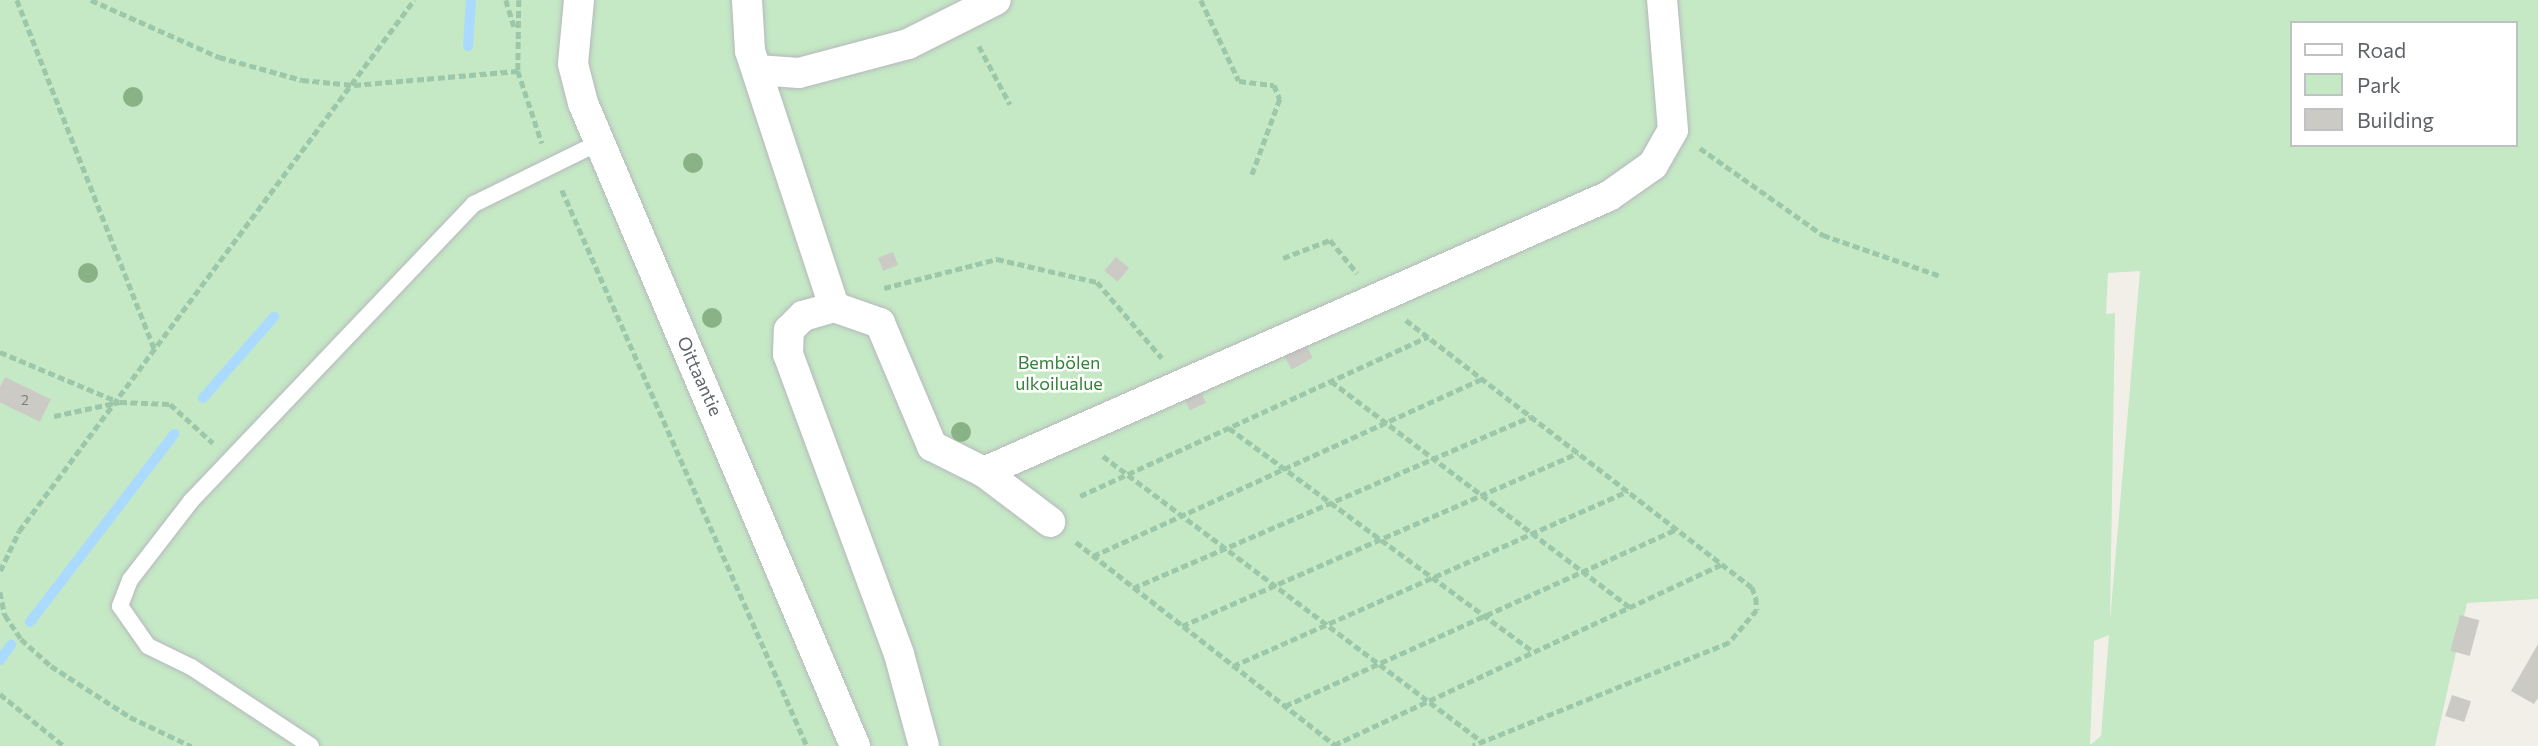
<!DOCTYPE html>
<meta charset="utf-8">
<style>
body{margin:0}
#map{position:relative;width:2538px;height:746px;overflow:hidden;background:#f1efe8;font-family:Commissioner,sans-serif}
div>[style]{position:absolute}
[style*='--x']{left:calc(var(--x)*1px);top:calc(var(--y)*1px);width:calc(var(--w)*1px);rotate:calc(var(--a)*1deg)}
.green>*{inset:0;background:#c5e8c5}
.stream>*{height:10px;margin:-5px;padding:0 5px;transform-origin:5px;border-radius:5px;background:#aadaff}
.building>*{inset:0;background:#cccac5;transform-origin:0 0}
.path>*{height:4.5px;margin-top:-2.25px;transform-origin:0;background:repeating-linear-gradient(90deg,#9cc7a9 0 7px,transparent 0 10.5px)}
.roads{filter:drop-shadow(0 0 2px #b5b8bc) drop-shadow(0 0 2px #b5b8bc)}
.lane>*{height:16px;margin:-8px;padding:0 8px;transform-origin:8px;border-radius:8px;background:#fff}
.street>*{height:30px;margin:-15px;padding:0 15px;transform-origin:15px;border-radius:15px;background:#fff}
.trees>*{width:20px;height:20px;margin:-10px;border-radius:50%;background:#89b387}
span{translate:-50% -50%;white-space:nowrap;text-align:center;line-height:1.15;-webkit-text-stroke:5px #fff;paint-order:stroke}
.number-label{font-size:14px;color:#7a7d7f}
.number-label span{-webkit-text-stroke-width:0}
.park-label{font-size:18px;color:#348238}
.street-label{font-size:18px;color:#5f6368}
.legend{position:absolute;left:2290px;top:21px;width:228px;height:126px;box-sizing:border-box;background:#fff;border:2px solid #bfc1c3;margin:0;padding:9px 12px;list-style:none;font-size:21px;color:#5f6368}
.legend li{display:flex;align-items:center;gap:14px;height:35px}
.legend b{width:35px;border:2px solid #bfc1c3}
</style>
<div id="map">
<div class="green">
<i style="clip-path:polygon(evenodd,0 0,2538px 0,2538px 599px,2467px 603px,2435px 746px,0 746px,0 0,2291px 23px,2515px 23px,2515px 145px,2291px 145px,2291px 23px,0 0,2139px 271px,2140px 272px,2110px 620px,2115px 313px,2106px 314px,2108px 273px,2139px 271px,0 0,2109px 635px,2101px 736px,2090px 745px,2094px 641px,2109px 635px)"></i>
</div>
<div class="stream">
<i style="--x:468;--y:46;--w:46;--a:-86.3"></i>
<i style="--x:203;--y:398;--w:108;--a:-48.8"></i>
<i style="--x:30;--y:622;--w:237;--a:-52.5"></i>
<i style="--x:0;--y:660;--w:19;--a:-54"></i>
</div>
<div class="building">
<i style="left:893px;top:252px;width:14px;height:16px;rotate:69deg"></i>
<i style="left:1116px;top:257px;width:17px;height:18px;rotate:40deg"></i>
<i style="left:1304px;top:342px;width:18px;height:24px;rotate:61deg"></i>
<i style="left:5px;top:377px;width:51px;height:25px;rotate:26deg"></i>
<i style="left:1200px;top:390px;width:14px;height:18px;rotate:65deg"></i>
<i style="left:2460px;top:615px;width:20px;height:37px;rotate:15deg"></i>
<i style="clip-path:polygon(2538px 644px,2538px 698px,2534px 704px,2511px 691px)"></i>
<i style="left:2452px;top:695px;width:20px;height:22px;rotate:18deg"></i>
</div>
<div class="path">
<i style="--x:17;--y:0;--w:378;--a:68.5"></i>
<i style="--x:91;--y:0;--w:140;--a:24"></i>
<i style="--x:219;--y:57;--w:86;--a:15.5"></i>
<i style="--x:302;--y:80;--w:52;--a:5.5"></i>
<i style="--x:354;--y:85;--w:165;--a:-4.9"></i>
<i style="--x:506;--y:0;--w:28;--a:73"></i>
<i style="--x:519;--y:0;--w:71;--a:90.8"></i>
<i style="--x:518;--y:71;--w:76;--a:71.6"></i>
<i style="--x:1201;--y:0;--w:89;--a:64.9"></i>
<i style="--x:1239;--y:81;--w:35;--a:7"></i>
<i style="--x:1274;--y:85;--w:15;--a:67"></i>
<i style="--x:1280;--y:99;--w:81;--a:110.2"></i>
<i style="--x:979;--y:46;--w:66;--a:61.9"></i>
<i style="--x:1700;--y:148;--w:151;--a:35.3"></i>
<i style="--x:1823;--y:235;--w:125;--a:19.2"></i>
<i style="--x:562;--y:190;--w:608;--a:66.22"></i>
<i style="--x:1283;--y:258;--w:50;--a:-21"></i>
<i style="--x:1330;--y:240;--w:43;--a:50.7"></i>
<i style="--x:884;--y:288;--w:117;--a:-14.4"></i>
<i style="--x:997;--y:259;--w:103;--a:13"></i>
<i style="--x:1097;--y:282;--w:100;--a:49.5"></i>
<i style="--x:1406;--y:320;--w:437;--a:37.7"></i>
<i style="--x:1752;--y:587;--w:12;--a:70"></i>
<i style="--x:1756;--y:598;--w:12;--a:85"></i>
<i style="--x:1757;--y:610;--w:43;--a:130.3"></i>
<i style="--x:1729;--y:643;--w:276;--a:158.1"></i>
<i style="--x:0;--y:352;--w:129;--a:22.8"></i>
<i style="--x:1331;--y:381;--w:375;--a:37.1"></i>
<i style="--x:54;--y:416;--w:67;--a:-12"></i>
<i style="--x:120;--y:402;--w:50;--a:2.3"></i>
<i style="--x:170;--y:404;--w:58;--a:42.2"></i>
<i style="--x:1229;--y:428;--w:377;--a:36.3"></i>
<i style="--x:1103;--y:456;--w:475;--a:37"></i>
<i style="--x:1080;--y:496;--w:383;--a:-24.6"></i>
<i style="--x:1076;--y:542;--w:330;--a:38.1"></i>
<i style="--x:1093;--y:556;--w:427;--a:-24.5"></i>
<i style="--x:0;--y:571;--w:44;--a:-64.6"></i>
<i style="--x:19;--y:531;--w:662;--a:-53.36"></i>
<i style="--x:1133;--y:588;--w:433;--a:-23.3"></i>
<i style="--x:0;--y:592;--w:24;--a:78"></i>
<i style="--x:5;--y:615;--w:29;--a:56"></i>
<i style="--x:21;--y:639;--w:40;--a:42"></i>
<i style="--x:51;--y:666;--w:94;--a:32.8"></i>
<i style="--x:130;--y:717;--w:68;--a:25.4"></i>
<i style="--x:1182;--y:626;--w:432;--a:-23.6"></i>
<i style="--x:1233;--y:666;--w:432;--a:-23.9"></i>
<i style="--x:0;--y:694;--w:82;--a:39.1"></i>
<i style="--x:1285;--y:706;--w:430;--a:-24.3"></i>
<i style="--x:1334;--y:745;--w:429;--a:-25"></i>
</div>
<div class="roads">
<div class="lane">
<i style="--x:311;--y:746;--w:144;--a:-146.6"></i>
<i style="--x:191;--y:667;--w:48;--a:-154"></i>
<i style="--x:148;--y:646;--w:49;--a:-125"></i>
<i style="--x:120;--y:606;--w:28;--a:-69"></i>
<i style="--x:130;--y:580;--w:100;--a:-52.3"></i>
<i style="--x:191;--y:501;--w:410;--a:-46.4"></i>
<i style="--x:474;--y:204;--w:138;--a:-26.2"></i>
</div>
<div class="street">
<i style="--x:579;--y:0;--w:64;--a:95.4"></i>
<i style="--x:573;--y:64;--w:40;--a:75.6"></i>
<i style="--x:583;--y:103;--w:698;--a:67.07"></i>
<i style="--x:747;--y:0;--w:51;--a:86.6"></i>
<i style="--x:750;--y:51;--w:269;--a:71.8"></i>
<i style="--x:757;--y:70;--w:42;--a:4.1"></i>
<i style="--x:799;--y:73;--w:113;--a:-14.9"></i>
<i style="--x:908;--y:44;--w:98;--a:-26.6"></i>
<i style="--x:984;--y:472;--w:683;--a:-23.83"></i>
<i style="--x:1609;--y:196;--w:54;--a:-35.2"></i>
<i style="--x:1653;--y:165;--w:40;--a:-60.3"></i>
<i style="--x:1673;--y:130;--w:130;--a:-94.8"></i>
<i style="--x:924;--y:746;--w:95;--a:-105.2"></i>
<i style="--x:899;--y:654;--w:320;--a:-110.3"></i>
<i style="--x:788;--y:354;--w:24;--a:-88"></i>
<i style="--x:789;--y:330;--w:20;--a:-45"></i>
<i style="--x:803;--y:316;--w:32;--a:-16"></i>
<i style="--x:834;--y:307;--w:49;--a:19.2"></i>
<i style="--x:880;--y:323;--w:134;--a:67.1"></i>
<i style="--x:932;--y:446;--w:58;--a:26.6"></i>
<i style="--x:984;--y:472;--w:83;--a:37.1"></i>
</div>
</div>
<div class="trees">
<i style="left:133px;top:97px"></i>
<i style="left:693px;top:163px"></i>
<i style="left:88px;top:273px"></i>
<i style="left:712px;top:318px"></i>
<i style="left:961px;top:432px"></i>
</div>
<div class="number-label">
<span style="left:25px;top:400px">2</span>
</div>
<div class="park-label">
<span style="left:1059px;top:373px">Bembölen<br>ulkoilualue</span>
</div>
<div class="street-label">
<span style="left:700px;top:376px;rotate:66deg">Oittaantie</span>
</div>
<ul class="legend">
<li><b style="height:9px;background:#fff"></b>Road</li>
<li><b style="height:19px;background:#c5e8c5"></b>Park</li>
<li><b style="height:19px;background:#cccac5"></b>Building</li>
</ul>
</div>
